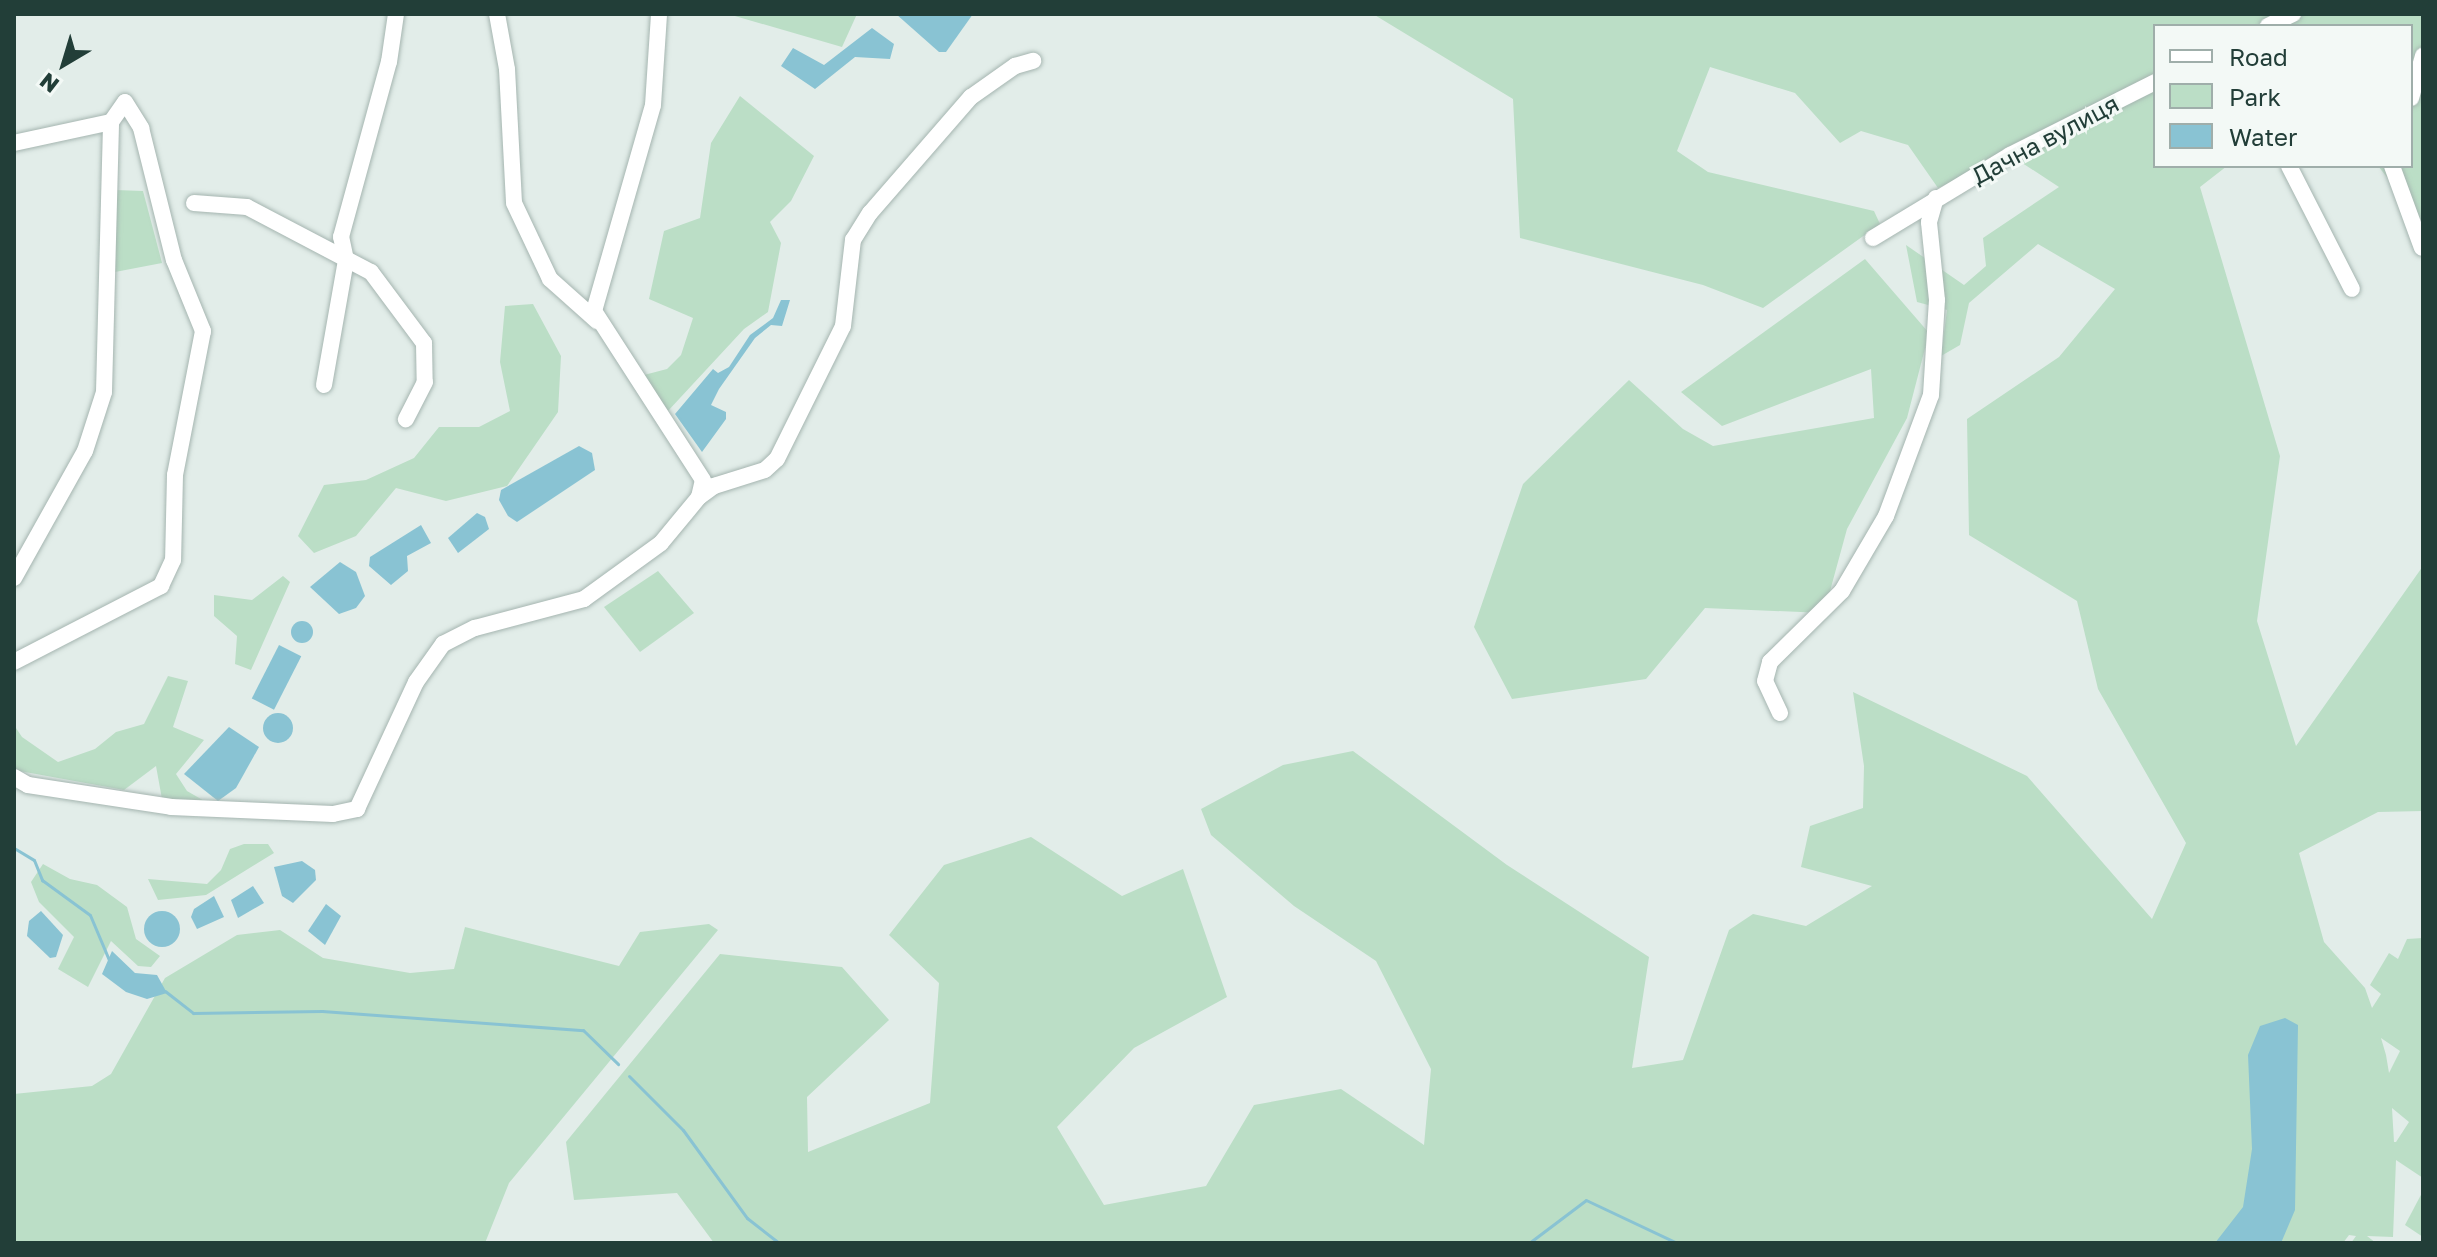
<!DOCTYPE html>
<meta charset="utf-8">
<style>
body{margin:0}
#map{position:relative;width:2437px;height:1257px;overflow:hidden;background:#e2ede9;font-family:"Golos Text",sans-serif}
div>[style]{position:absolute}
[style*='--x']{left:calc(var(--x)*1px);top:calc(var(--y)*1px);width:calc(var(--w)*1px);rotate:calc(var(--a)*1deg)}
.green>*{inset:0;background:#bbdec6}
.water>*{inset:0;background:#89c3d3;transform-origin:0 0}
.round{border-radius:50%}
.stream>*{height:3px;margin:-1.5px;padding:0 1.5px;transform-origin:1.5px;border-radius:1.5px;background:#89c3d3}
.roads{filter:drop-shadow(0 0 2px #a5b5b0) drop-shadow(0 0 2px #a5b5b0)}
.minor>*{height:16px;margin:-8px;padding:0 8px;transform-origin:8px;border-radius:8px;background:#fff}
span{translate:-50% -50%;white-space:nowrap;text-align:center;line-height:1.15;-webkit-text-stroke:6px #f3f9f6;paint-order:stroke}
.street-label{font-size:24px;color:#223e38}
.frame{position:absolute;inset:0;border:16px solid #223e38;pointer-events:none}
.legend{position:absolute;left:2153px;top:24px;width:260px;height:144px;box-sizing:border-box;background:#f3f9f6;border:2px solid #9faeaa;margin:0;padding:10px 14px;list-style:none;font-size:24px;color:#223e38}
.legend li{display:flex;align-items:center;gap:16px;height:40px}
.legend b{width:40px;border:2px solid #9faeaa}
.north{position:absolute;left:24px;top:24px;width:80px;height:80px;-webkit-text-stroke:6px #f3f9f6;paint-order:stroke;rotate:218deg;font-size:22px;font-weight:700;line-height:32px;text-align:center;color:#223e38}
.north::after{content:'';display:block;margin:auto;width:28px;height:36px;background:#223e38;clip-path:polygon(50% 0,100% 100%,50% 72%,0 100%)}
</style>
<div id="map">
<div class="green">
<i style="clip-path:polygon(728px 14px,857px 14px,842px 47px)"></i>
<i style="clip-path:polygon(evenodd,1373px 14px,2423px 14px,2423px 222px,2378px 166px,2411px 166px,2411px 26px,2155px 26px,2155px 166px,2227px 166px,2200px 187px,2280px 456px,2257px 621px,2296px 746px,2423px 566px,2423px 811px,2378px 812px,2299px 853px,2324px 942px,2365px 988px,2372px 1008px,2381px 994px,2370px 985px,2389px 953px,2398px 959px,2407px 939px,2423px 938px,2423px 1178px,2396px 1160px,2393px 1237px,2367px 1236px,2376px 1243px,2351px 1243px,2356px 1236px,2349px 1235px,2343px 1243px,714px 1243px,677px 1193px,574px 1200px,566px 1142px,720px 954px,842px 967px,889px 1020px,807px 1097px,808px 1152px,930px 1103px,939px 983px,889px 935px,944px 865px,1031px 837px,1122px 896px,1183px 869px,1227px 997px,1134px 1048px,1057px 1127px,1104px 1205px,1206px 1186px,1254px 1105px,1341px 1089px,1424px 1145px,1431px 1069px,1376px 961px,1294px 906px,1211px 835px,1201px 809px,1283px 765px,1353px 751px,1507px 865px,1649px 957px,1632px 1068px,1683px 1060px,1729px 930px,1753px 914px,1806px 926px,1872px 886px,1801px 867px,1810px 826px,1863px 808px,1864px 766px,1853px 692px,2027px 776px,2152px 919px,2186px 843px,2098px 689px,2077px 601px,1969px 535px,1967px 419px,2059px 357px,2115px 289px,2038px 244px,1969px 303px,1960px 345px,1941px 356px,1947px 310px,1917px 302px,1906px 245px,1964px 285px,1986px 266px,1983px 238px,2059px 187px,2010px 155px,1938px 188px,1908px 145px,1861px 131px,1840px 143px,1795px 93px,1710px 67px,1677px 151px,1708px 172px,1874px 211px,1880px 224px,1763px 308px,1703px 285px,1520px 238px,1513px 99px,1373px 14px,2381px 1038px,2400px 1051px,2389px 1073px,2386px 1055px,2381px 1038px,1373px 14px,2392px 1108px,2409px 1122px,2396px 1142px,2394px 1142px,2392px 1108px)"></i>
<i style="clip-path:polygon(740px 96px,814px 156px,791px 201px,770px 222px,781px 243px,768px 312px,744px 329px,667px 412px,644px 375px,667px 369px,681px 355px,693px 318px,649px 299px,664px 231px,700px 218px,711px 143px)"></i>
<i style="clip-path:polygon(115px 190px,143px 191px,162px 263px,115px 272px)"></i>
<i style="clip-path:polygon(1865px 259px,1929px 333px,1907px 418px,1847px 529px,1824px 613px,1705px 608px,1646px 679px,1512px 699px,1474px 627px,1523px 484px,1629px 380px,1683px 429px,1713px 446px,1874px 418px,1871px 369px,1722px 426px,1681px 392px)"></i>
<i style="clip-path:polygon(533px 304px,561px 356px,558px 412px,507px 486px,446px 501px,396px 488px,356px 536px,314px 553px,298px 536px,324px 485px,366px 480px,414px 458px,439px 427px,479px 427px,510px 411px,500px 362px,505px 306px)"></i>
<i style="clip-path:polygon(658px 571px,694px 613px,640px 652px,604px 607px)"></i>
<i style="clip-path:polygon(283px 576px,290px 582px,251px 670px,235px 664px,237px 636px,214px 616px,214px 595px,252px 600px)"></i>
<i style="clip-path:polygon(168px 676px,188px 681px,173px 727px,204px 740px,176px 774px,187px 791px,213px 806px,162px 799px,156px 766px,124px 790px,14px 770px,14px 725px,22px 737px,58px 762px,95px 749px,116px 732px,144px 724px)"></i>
<i style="clip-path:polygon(244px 844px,268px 844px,274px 853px,206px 895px,158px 900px,148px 879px,207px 884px,221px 870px,230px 849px)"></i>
<i style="clip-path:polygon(43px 864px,70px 879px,97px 885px,127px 907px,136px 939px,160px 956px,151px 967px,138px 966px,111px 941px,88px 987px,58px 969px,74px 937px,39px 902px,31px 882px)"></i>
<i style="clip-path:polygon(709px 924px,718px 930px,509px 1183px,485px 1243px,14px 1243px,14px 1094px,92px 1086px,111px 1074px,165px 978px,237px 935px,280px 930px,323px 958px,410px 973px,454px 969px,465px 927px,619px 966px,640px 932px)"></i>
<i style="clip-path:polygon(2423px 1191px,2423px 1237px,2405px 1225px)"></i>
</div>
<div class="water">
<i style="clip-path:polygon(896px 14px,973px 14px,946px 52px,939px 52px)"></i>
<i style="clip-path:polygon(872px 28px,894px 44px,890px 59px,855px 57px,815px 89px,781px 66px,793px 48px,824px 65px)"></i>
<i style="clip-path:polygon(781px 300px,790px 300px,782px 326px,771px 325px,755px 338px,719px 389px,711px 405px,726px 412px,726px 419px,702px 452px,675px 414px,713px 369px,718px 373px,729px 367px,750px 335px,773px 318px)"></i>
<i style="clip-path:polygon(579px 446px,592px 453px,595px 470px,517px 522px,508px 516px,499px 500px,501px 490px)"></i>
<i style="clip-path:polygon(477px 513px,485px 517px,489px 529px,458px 553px,448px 538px)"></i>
<i style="clip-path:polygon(421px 525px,431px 543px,407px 556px,408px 571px,391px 585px,369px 566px,370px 557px)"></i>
<i style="clip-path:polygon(340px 562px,356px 572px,365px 596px,356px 608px,339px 614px,310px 587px)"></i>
<i class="round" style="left:291px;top:621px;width:22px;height:22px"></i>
<i style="left:279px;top:645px;width:25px;height:60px;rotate:27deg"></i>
<i class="round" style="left:263px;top:713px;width:30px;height:30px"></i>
<i style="clip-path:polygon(229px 727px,259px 747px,236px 788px,218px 801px,184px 774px)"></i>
<i style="clip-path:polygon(302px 861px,315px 870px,316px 880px,293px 903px,282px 896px,274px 867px)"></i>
<i style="clip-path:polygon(253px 886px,264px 903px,238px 918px,231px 900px)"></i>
<i style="clip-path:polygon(214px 896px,224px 917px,197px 929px,191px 917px,194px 909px)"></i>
<i style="clip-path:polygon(326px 904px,341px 916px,325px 945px,308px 931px)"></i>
<i class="round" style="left:144px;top:911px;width:36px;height:36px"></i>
<i style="clip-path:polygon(41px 911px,63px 935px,56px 957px,50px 958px,27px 936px,29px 921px)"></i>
<i style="clip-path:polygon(112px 951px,135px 973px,157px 975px,167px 993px,147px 999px,126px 992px,102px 974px)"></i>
<i style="clip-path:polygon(2285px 1018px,2298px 1025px,2295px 1210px,2281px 1243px,2215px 1243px,2243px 1207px,2252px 1149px,2248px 1055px,2260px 1026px)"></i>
</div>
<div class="stream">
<i style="--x:14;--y:848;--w:23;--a:31"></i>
<i style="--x:34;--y:860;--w:22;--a:68"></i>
<i style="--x:42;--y:880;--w:59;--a:36.1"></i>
<i style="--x:90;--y:915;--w:49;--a:67.1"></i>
<i style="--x:165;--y:991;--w:36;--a:38"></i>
<i style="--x:193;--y:1013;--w:129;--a:-0.9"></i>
<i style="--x:322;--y:1011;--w:262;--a:4.2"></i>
<i style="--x:583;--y:1030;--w:49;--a:44.2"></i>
<i style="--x:629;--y:1076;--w:76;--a:45"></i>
<i style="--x:683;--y:1130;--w:109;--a:54"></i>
<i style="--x:747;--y:1218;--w:41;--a:38"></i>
<i style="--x:1529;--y:1243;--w:71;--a:-37"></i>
<i style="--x:1586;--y:1200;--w:101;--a:25.3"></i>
</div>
<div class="roads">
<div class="minor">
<i style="--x:497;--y:14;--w:56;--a:79.7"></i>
<i style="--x:507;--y:69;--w:134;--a:87"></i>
<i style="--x:514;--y:203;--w:84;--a:64.7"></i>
<i style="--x:550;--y:279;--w:63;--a:41.8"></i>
<i style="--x:2268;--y:26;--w:28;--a:-26"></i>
<i style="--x:2411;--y:98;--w:44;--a:-74.1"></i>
<i style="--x:14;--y:143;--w:99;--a:-12.2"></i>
<i style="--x:2289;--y:166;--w:138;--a:62.9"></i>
<i style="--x:2392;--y:166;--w:87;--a:69.9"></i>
<i style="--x:194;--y:203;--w:53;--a:4.3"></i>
<i style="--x:247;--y:207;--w:140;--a:27.7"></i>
<i style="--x:371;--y:272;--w:89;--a:53.3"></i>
<i style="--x:424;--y:343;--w:39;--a:89"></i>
<i style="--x:425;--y:382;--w:42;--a:117.2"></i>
<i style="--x:1873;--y:238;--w:160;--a:-31.2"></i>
<i style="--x:2010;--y:155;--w:162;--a:-26.7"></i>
<i style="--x:324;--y:385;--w:127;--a:-80"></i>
<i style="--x:346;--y:260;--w:24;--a:-102"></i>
<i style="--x:341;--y:237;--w:181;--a:-74.7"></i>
<i style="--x:389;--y:62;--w:49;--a:-81.7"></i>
<i style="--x:699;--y:497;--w:19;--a:-36"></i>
<i style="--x:714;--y:486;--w:53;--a:-17.4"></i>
<i style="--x:765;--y:470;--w:16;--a:-43"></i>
<i style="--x:777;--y:459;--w:148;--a:-63.6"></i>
<i style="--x:843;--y:326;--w:87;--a:-83.4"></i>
<i style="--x:853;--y:240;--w:32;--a:-58"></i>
<i style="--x:870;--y:213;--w:154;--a:-49"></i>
<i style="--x:971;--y:97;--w:54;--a:-35.2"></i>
<i style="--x:1015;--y:66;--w:19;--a:-16"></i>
<i style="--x:14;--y:578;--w:145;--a:-60.8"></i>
<i style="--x:85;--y:451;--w:62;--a:-72.1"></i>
<i style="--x:104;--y:392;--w:270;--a:-88.5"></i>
<i style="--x:111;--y:122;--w:24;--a:-55"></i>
<i style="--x:125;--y:102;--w:31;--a:58"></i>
<i style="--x:141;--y:128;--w:136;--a:76"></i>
<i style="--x:174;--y:260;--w:77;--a:67.8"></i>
<i style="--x:203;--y:331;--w:147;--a:101"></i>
<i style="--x:175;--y:475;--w:85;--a:91.3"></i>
<i style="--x:173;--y:560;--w:29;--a:115"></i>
<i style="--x:161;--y:586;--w:165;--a:152.7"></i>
<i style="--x:1780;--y:713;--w:35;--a:-115"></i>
<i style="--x:1765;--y:681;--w:20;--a:-75"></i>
<i style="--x:1770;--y:662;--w:101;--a:-44.6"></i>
<i style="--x:1842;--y:591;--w:87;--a:-59.6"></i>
<i style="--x:1886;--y:516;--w:129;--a:-69.6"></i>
<i style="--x:1931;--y:395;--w:95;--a:-86.4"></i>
<i style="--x:1937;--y:300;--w:78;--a:-95.9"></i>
<i style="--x:1929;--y:222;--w:25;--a:-74"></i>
<i style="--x:14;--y:777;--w:16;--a:30"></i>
<i style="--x:28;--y:785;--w:145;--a:8.7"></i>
<i style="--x:171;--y:807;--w:162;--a:2.5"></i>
<i style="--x:333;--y:814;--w:25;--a:-12"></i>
<i style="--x:357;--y:809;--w:140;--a:-65.1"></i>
<i style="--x:416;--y:682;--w:47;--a:-54.6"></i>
<i style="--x:443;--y:644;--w:36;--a:-27"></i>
<i style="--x:475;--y:628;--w:113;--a:-14.9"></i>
<i style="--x:584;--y:599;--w:95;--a:-36"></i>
<i style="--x:661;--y:543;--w:60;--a:-50.4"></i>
<i style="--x:699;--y:497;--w:17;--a:-77"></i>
<i style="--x:703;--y:480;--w:201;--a:-122.8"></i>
<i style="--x:594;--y:311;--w:214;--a:-74"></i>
<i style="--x:653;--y:105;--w:91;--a:-86.2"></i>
</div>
</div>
<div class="street-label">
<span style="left:2045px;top:139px;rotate:-28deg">Дачна вулиця</span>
</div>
<div class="frame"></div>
<ul class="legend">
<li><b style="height:10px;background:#fff"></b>Road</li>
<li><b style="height:22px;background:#bbdec6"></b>Park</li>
<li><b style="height:22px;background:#89c3d3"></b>Water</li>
</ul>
<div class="north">N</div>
</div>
